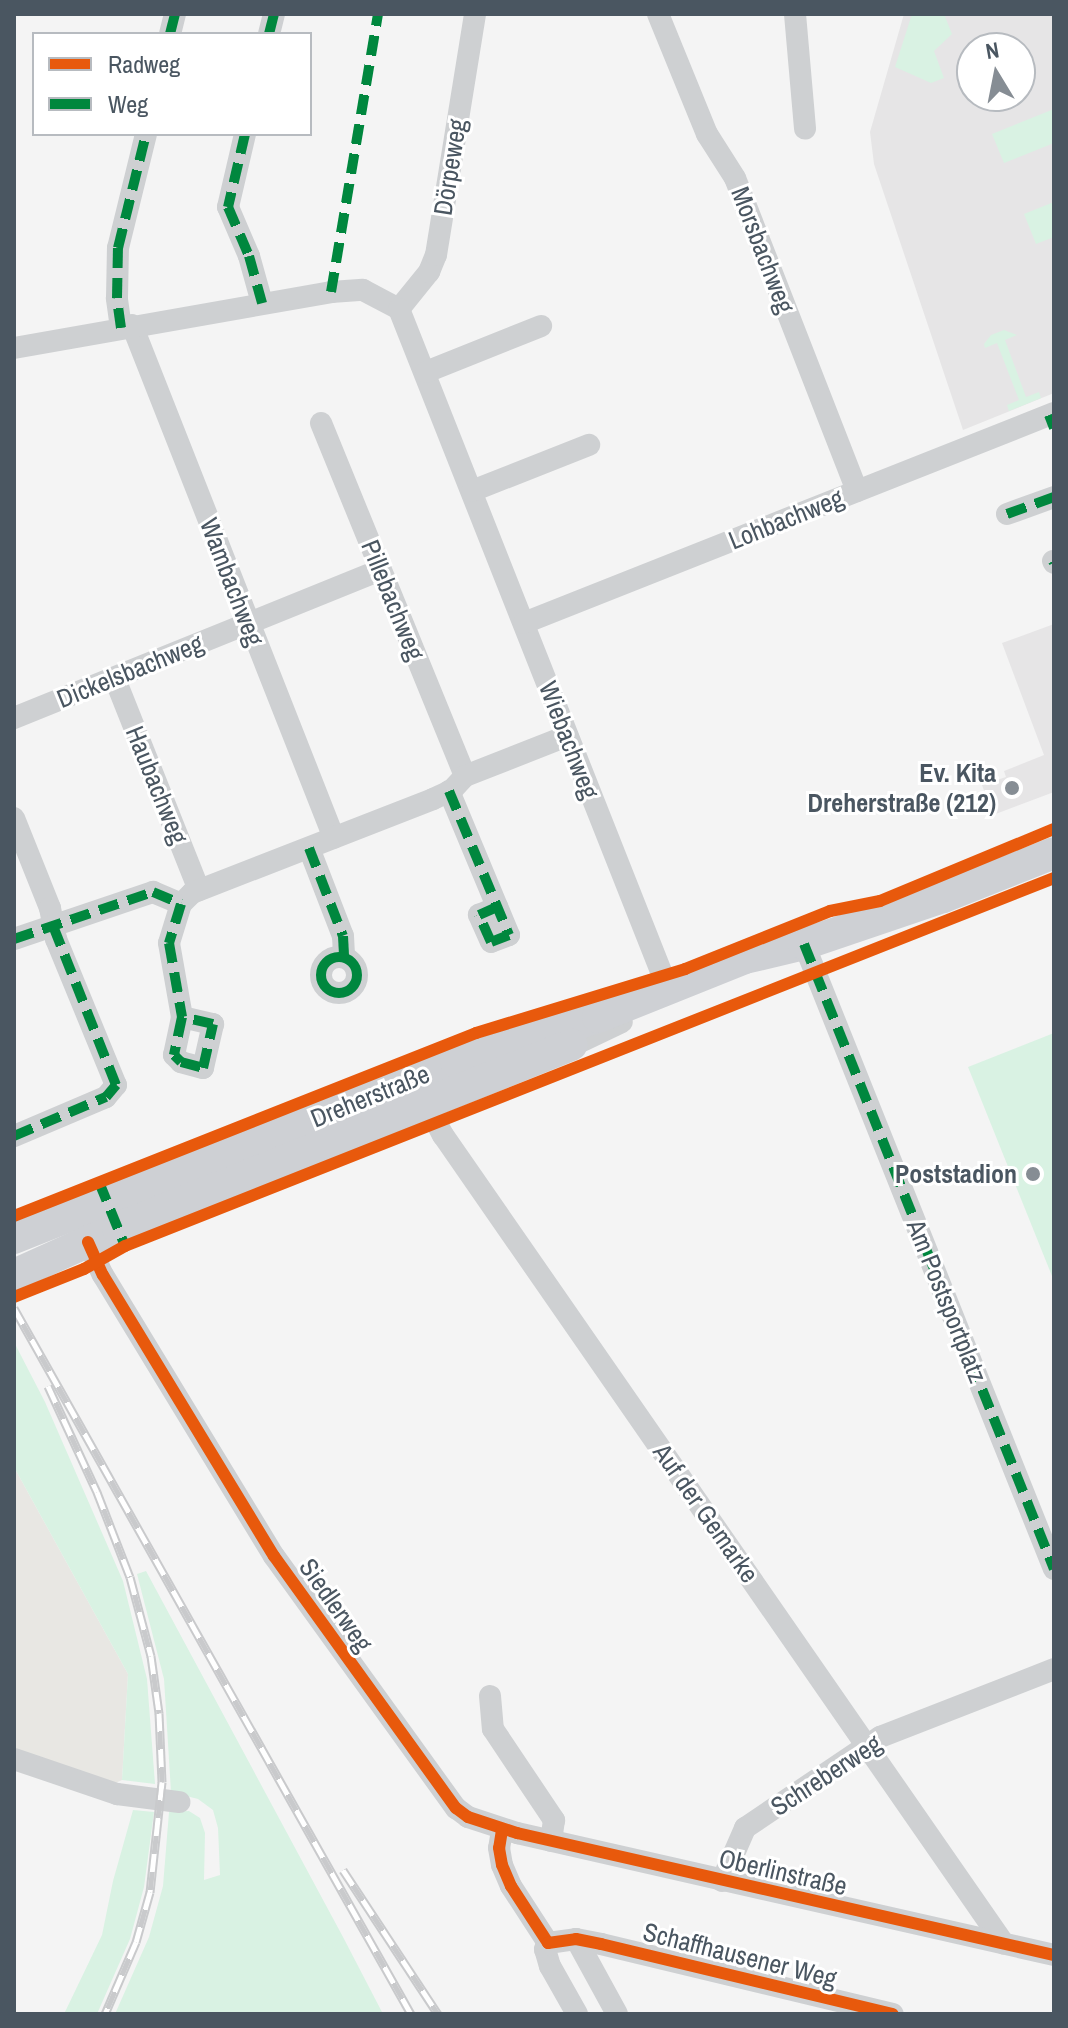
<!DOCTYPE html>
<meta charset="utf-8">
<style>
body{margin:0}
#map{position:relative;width:1068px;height:2028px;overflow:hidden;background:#f4f4f4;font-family:"Archivo Narrow",sans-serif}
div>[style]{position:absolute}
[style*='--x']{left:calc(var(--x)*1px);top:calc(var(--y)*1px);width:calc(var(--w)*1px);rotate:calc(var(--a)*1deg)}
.commercial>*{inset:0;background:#e8e7e3}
.education>*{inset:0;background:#e6e5e6}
.green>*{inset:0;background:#d9f2e3}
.street>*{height:22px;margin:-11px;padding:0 11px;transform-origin:11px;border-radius:11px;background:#ced0d2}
.street>.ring{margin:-11px;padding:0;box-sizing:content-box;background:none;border:22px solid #ced0d2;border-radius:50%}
.secondary>*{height:32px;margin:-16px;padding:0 16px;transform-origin:16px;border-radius:16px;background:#ced0d4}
.rail>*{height:9px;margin-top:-4.5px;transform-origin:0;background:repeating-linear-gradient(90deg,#fff 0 18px,#c9cacc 0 36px);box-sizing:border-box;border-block:2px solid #c9cacc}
.quiet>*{height:10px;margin-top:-5px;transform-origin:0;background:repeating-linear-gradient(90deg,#00873e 0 20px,transparent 0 30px)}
.quiet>.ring{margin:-5px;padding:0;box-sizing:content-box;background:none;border:10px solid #00873e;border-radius:50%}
.cycleway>*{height:12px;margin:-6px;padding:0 6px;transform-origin:6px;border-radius:6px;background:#e8590c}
.dots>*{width:22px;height:22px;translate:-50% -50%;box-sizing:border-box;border:4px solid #fff;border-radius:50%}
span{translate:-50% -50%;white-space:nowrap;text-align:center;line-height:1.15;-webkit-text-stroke:6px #fff;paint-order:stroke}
.street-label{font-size:26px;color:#4a5661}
.poi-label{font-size:26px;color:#4a5661;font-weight:700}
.right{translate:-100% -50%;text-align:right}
.frame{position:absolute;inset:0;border:16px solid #4a5661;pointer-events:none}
.legend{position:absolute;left:32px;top:32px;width:280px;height:104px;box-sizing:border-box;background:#fff;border:2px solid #b7bbc0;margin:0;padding:10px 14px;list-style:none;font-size:24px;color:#4a5661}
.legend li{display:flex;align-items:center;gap:16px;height:40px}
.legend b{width:40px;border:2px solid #b7bbc0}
.north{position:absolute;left:956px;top:32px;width:80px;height:80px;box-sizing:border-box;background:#fff;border:2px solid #b7bbc0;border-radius:50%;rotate:350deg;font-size:22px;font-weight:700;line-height:32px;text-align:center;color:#4a5661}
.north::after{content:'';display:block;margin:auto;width:28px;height:36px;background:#868d94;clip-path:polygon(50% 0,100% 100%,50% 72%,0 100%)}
</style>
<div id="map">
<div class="commercial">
<i style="clip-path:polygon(14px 1467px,128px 1674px,122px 1780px,113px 1784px,14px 1751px)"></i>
</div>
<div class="education">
<i style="clip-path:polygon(evenodd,904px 14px,1054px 14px,1054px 393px,963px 430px,874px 164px,870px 132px,904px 14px,972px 48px,1020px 48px,1020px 96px,972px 96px,972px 48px)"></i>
<i style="clip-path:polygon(1054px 624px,1054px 792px,993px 815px,982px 785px,1006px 777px,1004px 771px,1044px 755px,1002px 643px)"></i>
</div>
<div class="green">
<i style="clip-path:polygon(912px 14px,944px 14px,952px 34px,934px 51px,944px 78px,931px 83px,895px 67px)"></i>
<i style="clip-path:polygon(1054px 109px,1054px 143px,1004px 163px,992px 134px)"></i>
<i style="clip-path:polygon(1054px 202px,1054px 237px,1036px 244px,1024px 214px)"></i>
<i style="clip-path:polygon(1004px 330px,1017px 335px,1005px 340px,1026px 397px,1039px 392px,1041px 398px,1009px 411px,1007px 405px,1019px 400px,997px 343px,985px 348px,984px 344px,991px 335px)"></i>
<i style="clip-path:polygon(1054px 1033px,1054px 1281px,968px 1067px)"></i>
<i style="clip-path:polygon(14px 1342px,45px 1402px,123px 1581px,147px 1679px,155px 1784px,122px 1780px,128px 1674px,14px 1467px)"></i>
<i style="clip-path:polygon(146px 1571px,343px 1937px,383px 2014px,115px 2014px,149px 1937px,163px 1886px,169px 1812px,189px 1811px,200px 1818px,205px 1833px,204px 1880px,220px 1875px,218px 1828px,213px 1810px,198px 1799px,171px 1792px,164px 1679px,137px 1574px)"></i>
<i style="clip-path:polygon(133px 1810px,154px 1812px,144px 1887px,130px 1939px,97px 2014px,64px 2014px,102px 1935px,113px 1881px)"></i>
</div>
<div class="street">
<i style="--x:658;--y:14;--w:130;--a:67.8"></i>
<i style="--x:707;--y:134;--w:52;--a:57.5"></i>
<i style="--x:735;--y:178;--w:336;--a:68.7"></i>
<i style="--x:795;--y:14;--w:115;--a:85"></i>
<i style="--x:170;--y:34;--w:21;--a:-76"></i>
<i style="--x:269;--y:34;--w:21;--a:-76"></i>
<i style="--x:245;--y:134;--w:75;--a:103.1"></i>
<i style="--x:228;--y:207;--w:53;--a:66.8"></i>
<i style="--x:249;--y:256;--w:49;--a:74.5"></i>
<i style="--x:399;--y:309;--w:48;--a:-51"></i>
<i style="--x:429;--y:272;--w:18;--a:-68"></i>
<i style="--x:436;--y:255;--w:244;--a:-80.8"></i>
<i style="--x:132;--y:325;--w:551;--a:68.51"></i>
<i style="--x:121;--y:328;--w:30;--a:-98"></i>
<i style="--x:117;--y:298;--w:50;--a:-88.9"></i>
<i style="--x:118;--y:248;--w:117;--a:-76.2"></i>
<i style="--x:14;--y:348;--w:322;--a:-10"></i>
<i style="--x:331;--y:292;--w:32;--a:-4"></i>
<i style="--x:363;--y:290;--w:41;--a:27.8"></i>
<i style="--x:399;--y:309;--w:731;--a:68.42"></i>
<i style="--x:426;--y:372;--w:124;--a:-21.8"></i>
<i style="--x:321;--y:423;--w:381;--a:67.8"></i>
<i style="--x:472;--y:491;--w:126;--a:-21.5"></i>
<i style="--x:1007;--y:514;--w:50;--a:-19.9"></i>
<i style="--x:1053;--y:561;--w:2;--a:63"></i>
<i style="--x:524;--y:623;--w:570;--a:-21.61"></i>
<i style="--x:115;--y:679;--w:227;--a:68.3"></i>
<i style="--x:14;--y:718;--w:395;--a:-22"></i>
<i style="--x:449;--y:791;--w:156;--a:67.4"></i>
<i style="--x:509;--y:935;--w:19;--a:159"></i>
<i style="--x:491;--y:942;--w:30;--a:-114"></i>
<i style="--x:479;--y:915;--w:20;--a:-24"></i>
<i style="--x:14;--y:818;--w:97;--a:68.2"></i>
<i style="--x:50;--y:908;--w:32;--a:79"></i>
<i style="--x:56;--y:939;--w:158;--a:67.7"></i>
<i style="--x:116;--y:1085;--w:16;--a:130"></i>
<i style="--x:106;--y:1097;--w:100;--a:157"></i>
<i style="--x:309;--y:848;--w:94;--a:68.9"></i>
<i style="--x:343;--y:936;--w:21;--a:87"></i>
<i style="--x:14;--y:939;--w:147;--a:-18.7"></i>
<i style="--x:153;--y:892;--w:30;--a:23"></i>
<i style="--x:792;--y:949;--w:13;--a:-23"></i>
<i style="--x:804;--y:944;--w:673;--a:68.2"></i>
<i class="ring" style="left:321px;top:957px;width:14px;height:14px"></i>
<i style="--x:182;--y:1017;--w:32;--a:13"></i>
<i style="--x:213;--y:1024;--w:45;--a:102.8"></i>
<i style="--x:203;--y:1068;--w:23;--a:-165"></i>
<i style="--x:181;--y:1062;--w:10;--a:-135"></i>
<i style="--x:174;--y:1055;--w:39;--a:-78"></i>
<i style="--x:182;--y:1017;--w:75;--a:-100"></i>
<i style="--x:169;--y:943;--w:41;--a:-72.9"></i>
<i style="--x:181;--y:904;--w:16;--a:-45"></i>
<i style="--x:192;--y:893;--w:259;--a:-21.3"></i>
<i style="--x:433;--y:799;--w:21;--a:-25"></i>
<i style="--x:452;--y:790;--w:19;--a:-47"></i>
<i style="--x:465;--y:776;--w:110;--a:-21.4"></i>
<i style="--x:582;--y:1041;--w:44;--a:-25.4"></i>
<i style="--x:427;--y:1104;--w:35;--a:63"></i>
<i style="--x:443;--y:1135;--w:984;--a:55.26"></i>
<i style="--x:88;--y:1242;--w:36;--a:66"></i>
<i style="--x:103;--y:1275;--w:329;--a:58.7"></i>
<i style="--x:274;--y:1556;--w:311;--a:54.2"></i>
<i style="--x:456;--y:1808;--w:15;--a:37"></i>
<i style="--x:468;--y:1817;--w:52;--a:18.1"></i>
<i style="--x:517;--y:1833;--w:551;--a:12.8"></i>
<i style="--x:490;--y:1696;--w:33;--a:85"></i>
<i style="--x:493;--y:1729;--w:110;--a:56.2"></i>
<i style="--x:554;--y:1820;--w:21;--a:98"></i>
<i style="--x:14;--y:1759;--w:109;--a:18.8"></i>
<i style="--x:117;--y:1794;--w:63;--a:7.4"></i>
<i style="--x:502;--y:1830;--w:18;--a:99"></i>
<i style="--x:499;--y:1848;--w:17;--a:80"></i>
<i style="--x:502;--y:1865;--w:23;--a:67"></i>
<i style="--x:511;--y:1886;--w:68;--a:57"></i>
<i style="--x:548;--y:1943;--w:28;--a:-8"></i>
<i style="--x:576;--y:1939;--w:25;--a:11"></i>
<i style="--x:601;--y:1944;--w:300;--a:13.5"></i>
<i style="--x:722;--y:1881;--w:58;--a:-66.5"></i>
<i style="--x:745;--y:1828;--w:163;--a:-34"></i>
<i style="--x:880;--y:1737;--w:187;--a:-21.3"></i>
<i style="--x:576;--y:1939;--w:85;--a:61.3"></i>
<i style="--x:548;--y:1943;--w:7;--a:117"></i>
<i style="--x:545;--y:1949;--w:18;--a:74"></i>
<i style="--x:550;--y:1966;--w:55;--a:60.6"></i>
</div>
<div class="secondary">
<i style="--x:14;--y:1238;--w:476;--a:-21.7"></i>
<i style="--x:456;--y:1062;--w:149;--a:-17.6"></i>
<i style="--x:598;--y:1017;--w:158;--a:-21.9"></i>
<i style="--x:745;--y:958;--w:61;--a:-13.3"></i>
<i style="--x:804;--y:944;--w:147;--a:-18.7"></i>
<i style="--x:943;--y:897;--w:119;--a:-21.6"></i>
<i style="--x:14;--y:1275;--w:114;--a:-24.3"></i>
<i style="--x:118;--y:1228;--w:489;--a:-22"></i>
</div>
<div class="rail">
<i style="--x:14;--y:1308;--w:810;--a:60.65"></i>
<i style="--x:48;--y:1386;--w:117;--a:65.2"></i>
<i style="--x:97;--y:1492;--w:91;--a:68.8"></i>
<i style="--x:130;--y:1577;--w:82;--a:75.1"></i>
<i style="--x:151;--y:1656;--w:58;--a:82"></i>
<i style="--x:159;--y:1713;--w:69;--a:87.5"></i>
<i style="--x:162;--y:1782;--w:111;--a:96.2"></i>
<i style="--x:150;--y:1892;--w:52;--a:105.6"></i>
<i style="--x:136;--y:1942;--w:78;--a:113.3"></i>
<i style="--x:343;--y:1870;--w:173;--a:56.6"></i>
</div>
<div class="quiet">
<i style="--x:170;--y:34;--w:21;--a:-76"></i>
<i style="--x:269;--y:34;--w:21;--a:-76"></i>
<i style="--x:245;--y:134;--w:75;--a:103.1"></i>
<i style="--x:228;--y:207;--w:53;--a:66.8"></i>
<i style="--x:249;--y:256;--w:49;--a:74.5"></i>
<i style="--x:331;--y:292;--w:282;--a:-80.4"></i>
<i style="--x:121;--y:328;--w:30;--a:-98"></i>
<i style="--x:117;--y:298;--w:50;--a:-88.9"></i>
<i style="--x:118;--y:248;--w:117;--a:-76.2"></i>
<i style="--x:1049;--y:415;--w:14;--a:69"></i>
<i style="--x:1007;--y:514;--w:50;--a:-19.9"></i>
<i style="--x:1053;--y:561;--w:2;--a:63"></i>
<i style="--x:449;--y:791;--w:156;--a:67.4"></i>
<i style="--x:509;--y:935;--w:19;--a:159"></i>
<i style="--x:491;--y:942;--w:30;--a:-114"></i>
<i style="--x:479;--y:915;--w:20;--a:-24"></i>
<i style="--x:309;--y:848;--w:94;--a:68.9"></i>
<i style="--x:343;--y:936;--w:21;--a:87"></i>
<i style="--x:14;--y:939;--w:147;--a:-18.7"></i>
<i style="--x:153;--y:892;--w:30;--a:23"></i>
<i style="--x:181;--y:904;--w:41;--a:107.1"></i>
<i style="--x:169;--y:943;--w:75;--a:80"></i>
<i style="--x:182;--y:1017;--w:39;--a:102"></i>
<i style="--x:174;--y:1055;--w:10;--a:45"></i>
<i style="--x:181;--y:1062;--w:23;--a:15"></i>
<i style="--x:203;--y:1068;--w:45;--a:-77.2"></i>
<i style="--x:213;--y:1024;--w:32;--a:-167"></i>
<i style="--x:804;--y:944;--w:673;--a:68.2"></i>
<i class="ring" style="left:321px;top:957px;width:26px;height:26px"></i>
<i style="--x:14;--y:1136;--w:100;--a:-23"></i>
<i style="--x:106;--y:1097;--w:16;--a:-50"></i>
<i style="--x:116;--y:1085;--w:171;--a:-111.6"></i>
<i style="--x:99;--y:1182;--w:69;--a:67.9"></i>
</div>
<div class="cycleway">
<i style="--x:14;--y:1216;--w:497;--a:-21.6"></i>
<i style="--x:476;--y:1033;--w:219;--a:-17"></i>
<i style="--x:685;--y:969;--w:156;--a:-21.8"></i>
<i style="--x:830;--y:911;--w:51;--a:-11.3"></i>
<i style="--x:880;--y:901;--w:188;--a:-22.5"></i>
<i style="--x:88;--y:1242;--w:36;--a:66"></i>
<i style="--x:103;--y:1275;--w:329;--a:58.7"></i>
<i style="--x:274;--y:1556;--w:311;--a:54.2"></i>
<i style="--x:456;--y:1808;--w:15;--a:37"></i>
<i style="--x:468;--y:1817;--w:52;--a:18.1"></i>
<i style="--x:517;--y:1833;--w:551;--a:12.8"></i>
<i style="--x:14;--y:1297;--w:75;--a:-21.8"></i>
<i style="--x:84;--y:1269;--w:47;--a:-29.3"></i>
<i style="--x:125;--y:1246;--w:999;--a:-21.61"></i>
<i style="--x:502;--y:1830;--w:18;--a:99"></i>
<i style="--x:499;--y:1848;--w:17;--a:80"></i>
<i style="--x:502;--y:1865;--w:23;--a:67"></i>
<i style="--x:511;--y:1886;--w:68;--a:57"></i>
<i style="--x:548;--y:1943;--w:28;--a:-8"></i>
<i style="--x:576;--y:1939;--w:25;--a:11"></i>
<i style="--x:601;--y:1944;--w:300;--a:13.5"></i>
</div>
<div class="dots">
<i style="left:1012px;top:788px;background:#868d94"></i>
<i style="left:1033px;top:1174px;background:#868d94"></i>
</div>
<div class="street-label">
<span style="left:450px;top:167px;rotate:-81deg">Dörpeweg</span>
<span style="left:763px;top:250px;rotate:69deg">Morsbachweg</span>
<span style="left:786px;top:519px;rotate:-22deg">Lohbachweg</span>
<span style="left:232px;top:582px;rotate:69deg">Wambachweg</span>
<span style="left:393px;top:600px;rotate:68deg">Pillebachweg</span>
<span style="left:130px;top:671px;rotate:-22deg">Dickelsbachweg</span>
<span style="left:569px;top:740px;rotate:69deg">Wiebachweg</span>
<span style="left:157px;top:785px;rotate:68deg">Haubachweg</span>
<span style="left:370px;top:1096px;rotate:-22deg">Dreherstraße</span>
<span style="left:947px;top:1301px;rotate:68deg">Am Postsportplatz</span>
<span style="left:706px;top:1513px;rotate:55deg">Auf der Gemarke</span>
<span style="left:336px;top:1605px;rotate:55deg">Siedlerweg</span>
<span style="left:826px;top:1775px;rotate:-33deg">Schreberweg</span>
<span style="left:783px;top:1872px;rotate:13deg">Oberlinstraße</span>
<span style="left:740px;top:1955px;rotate:14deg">Schaffhausener Weg</span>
</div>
<div class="poi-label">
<span class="right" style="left:996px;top:788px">Ev. Kita<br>Dreherstraße (212)</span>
<span class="right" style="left:1017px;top:1174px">Poststadion</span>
</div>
<div class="frame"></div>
<ul class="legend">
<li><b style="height:10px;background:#e8590c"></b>Radweg</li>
<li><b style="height:10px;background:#00873e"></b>Weg</li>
</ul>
<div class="north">N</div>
</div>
